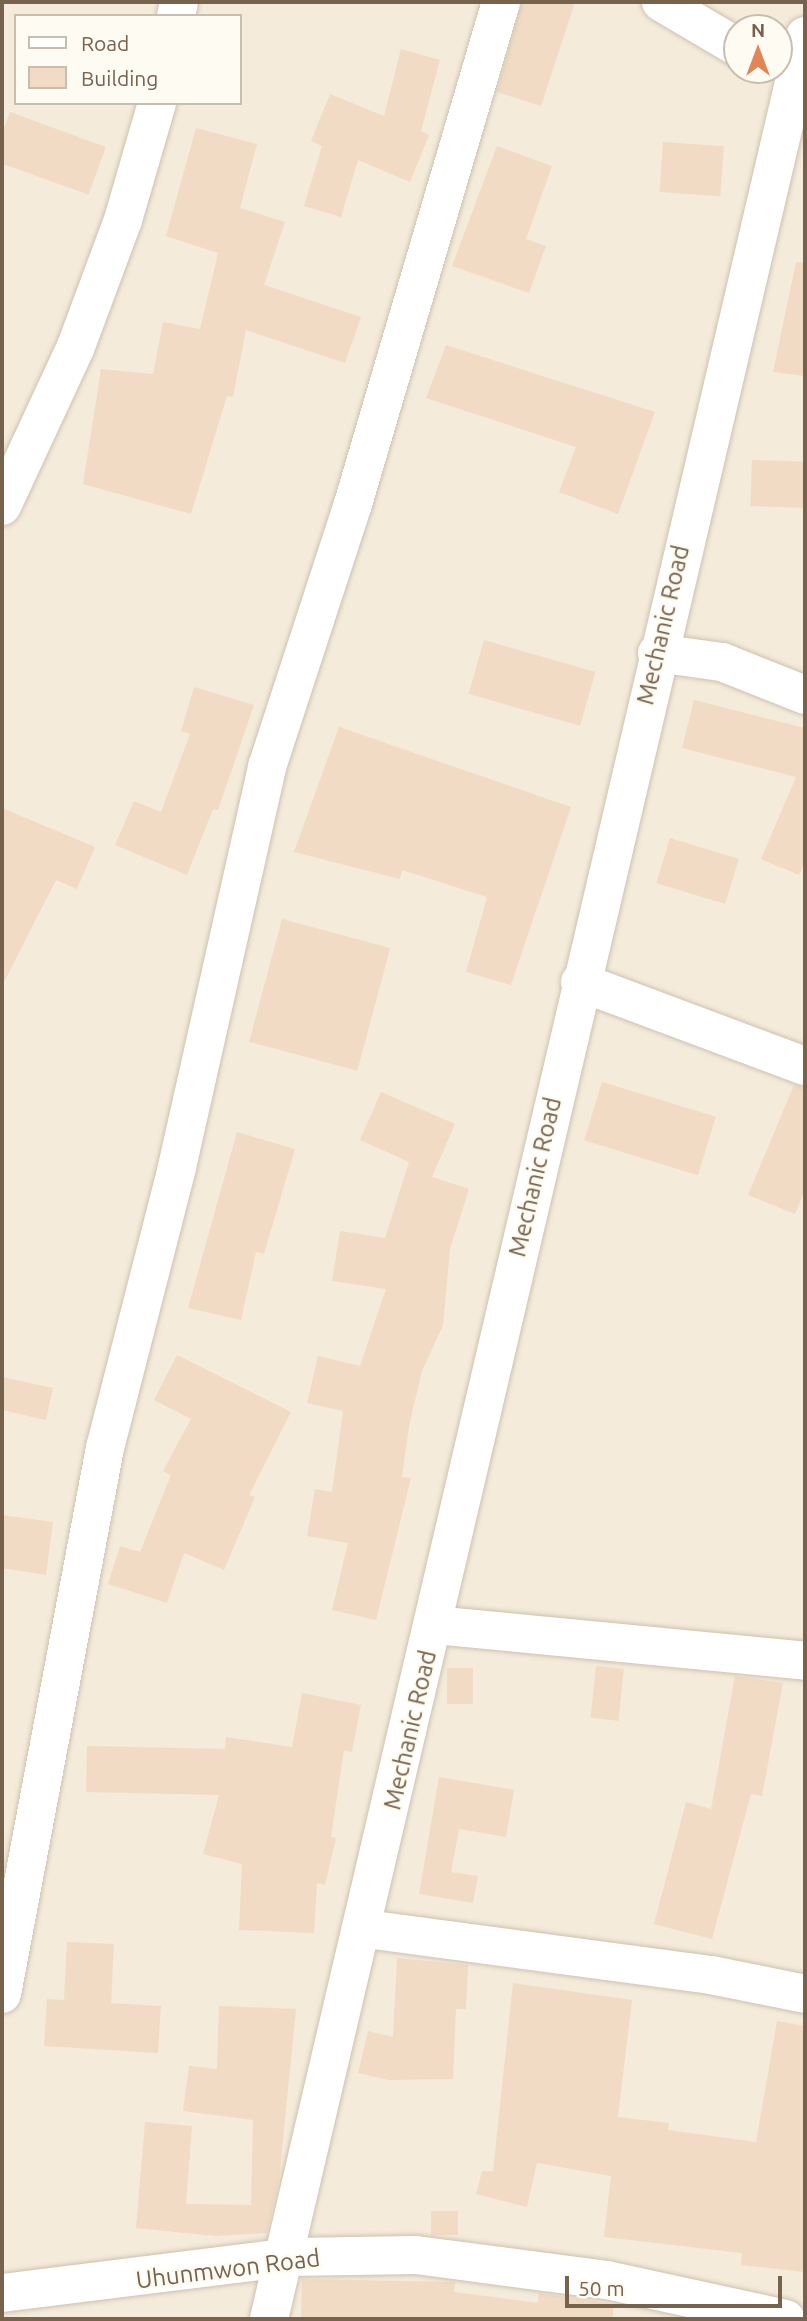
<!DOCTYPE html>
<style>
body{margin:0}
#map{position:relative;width:807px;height:2321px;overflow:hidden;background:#fcf8ec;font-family:Ubuntu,sans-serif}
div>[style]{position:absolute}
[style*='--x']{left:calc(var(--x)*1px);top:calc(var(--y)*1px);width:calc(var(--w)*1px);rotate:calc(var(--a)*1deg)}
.residential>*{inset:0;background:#f4ebda}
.building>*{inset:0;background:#f1dbc4;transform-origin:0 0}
.roads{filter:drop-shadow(0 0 2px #cec1b0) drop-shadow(0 0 2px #cec1b0)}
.minor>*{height:38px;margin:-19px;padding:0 19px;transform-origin:19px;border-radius:19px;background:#fff}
span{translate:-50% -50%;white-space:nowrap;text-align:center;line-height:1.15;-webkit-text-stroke:5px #fefbf2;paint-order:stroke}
.street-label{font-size:24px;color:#77624e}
.frame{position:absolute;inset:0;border:4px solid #77624e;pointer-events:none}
.legend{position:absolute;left:14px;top:14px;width:228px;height:91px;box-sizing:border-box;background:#fefbf2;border:2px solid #c8beb0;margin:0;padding:9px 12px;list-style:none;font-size:21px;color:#77624e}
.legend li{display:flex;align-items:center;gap:14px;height:35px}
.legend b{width:35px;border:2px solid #c8beb0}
.north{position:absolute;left:723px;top:14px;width:70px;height:70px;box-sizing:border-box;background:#fefbf2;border:2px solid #c8beb0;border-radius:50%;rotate:0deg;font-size:19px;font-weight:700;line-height:28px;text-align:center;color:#77624e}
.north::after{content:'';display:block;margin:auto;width:24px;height:32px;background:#e18556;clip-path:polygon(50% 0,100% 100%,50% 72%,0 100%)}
.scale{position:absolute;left:565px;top:2276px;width:217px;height:32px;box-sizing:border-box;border:4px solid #77624e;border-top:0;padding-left:9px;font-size:21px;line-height:24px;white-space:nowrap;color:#77624e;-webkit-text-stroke:5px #fefbf2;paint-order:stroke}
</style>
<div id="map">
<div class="residential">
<i style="clip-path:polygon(evenodd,2px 2px,805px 2px,805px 2319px,2px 2319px,2px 2px,16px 16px,240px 16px,240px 103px,16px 103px,16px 16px,2px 2px,737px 28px,779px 28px,779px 70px,737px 70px,737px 28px)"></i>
</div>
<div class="building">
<i style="clip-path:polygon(522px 2px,575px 2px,541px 106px,497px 92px)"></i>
<i style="clip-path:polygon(401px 49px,440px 60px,421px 131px,429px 135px,410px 182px,358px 160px,341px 217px,304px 206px,322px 146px,311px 141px,330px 94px,384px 116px)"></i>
<i style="left:10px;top:112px;width:102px;height:51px;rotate:20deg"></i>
<i style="clip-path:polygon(196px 128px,257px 144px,240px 208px,285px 222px,264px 285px,361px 317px,345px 363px,246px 330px,233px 397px,227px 396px,191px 514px,83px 484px,101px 369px,153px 374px,163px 322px,200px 329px,218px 253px,166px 236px)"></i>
<i style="left:663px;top:142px;width:61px;height:50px;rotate:4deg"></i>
<i style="clip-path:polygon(497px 146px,552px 166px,526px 239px,546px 246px,529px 293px,452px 266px)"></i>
<i style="clip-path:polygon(796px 262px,805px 263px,805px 376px,773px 372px)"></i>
<i style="clip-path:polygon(446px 345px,655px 412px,618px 514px,559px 492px,576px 447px,426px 398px)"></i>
<i style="left:752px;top:460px;width:53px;height:46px;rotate:2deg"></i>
<i style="left:484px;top:640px;width:116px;height:56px;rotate:16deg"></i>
<i style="clip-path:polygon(194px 687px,254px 705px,218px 810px,213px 809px,187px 875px,115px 845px,134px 801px,161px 812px,190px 734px,181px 731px)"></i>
<i style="clip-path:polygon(694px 700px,805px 728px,805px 860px,799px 875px,761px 859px,796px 777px,682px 748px)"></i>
<i style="clip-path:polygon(339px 727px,571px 807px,511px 985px,466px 972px,487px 897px,402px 870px,400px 879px,294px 852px)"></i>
<i style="clip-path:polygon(2px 808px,95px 847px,77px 889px,56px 880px,2px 986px)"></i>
<i style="left:670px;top:838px;width:72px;height:47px;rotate:17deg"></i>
<i style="left:282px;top:919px;width:112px;height:127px;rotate:15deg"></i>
<i style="left:602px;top:1082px;width:119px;height:61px;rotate:17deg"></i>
<i style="clip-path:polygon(794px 1085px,805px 1087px,805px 1189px,795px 1214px,748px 1195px)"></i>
<i style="clip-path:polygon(381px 1092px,455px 1124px,432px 1177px,469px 1189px,450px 1249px,443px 1325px,422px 1371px,409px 1426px,402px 1477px,411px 1478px,376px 1620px,332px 1610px,348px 1543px,307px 1536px,315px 1489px,332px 1492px,343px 1411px,307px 1403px,318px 1356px,360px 1366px,386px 1289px,332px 1281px,340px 1231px,385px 1238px,409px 1162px,360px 1140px)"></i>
<i style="clip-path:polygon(237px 1132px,295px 1149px,264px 1254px,256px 1252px,241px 1320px,188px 1308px)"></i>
<i style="clip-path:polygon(177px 1355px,291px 1412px,249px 1495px,255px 1497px,224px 1570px,184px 1553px,167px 1603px,108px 1584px,120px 1546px,140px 1552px,171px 1475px,163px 1471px,191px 1419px,154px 1400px)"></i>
<i style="clip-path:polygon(2px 1377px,53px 1388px,46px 1420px,2px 1410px)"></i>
<i style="clip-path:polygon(2px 1515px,53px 1522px,46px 1575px,2px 1568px)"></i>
<i style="left:596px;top:1666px;width:28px;height:52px;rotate:6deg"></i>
<i style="left:447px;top:1668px;width:26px;height:36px"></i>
<i style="clip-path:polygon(735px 1676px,783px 1683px,762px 1796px,751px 1794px,712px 1939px,654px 1924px,686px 1802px,711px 1809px)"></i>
<i style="clip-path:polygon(302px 1693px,361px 1705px,352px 1752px,344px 1750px,331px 1837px,336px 1838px,325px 1885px,317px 1883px,314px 1933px,239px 1930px,242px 1864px,203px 1854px,219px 1795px,86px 1792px,87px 1746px,225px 1749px,226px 1737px,292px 1747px)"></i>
<i style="clip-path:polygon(439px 1777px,514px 1790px,506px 1837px,459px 1829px,451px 1872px,478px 1876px,473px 1903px,419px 1894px)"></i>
<i style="clip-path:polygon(67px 1942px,114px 1944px,111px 2003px,161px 2006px,158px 2053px,44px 2046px,47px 1999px,64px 2000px)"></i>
<i style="clip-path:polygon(397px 1958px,468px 1965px,466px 2009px,456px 2009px,453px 2079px,388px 2080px,358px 2073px,368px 2031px,393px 2037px)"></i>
<i style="clip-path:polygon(513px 1983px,632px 2000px,618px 2117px,669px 2123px,668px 2130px,756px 2142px,777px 2021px,805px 2026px,805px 2272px,741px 2265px,742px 2253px,604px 2237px,611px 2176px,537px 2163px,527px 2207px,476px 2194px,482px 2171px,493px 2171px)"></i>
<i style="clip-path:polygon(219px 2006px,296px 2009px,279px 2180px,267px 2233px,216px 2236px,136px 2228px,145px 2122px,192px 2126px,186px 2204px,251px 2205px,253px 2120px,183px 2111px,189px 2066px,217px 2069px)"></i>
<i style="left:431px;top:2211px;width:27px;height:24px"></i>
<i style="clip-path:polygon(302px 2279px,455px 2282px,454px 2292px,538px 2303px,539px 2293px,613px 2304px,613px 2319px,301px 2319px)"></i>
</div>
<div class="roads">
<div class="minor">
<i style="--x:661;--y:2;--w:88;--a:30.6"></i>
<i style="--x:176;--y:16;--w:14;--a:-78"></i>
<i style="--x:2;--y:506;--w:173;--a:-65.1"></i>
<i style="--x:75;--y:349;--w:138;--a:-69.6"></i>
<i style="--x:123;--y:220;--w:122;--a:-73.8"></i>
<i style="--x:657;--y:653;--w:66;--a:7.9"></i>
<i style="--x:722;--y:662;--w:89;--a:21.7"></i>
<i style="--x:580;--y:982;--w:240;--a:20.5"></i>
<i style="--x:434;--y:1625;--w:373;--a:5.5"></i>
<i style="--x:366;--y:1929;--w:348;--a:7.6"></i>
<i style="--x:711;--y:1975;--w:96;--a:11.4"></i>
<i style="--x:2;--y:1994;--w:556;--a:-79.32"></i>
<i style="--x:105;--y:1448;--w:290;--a:-75.6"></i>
<i style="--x:177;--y:1167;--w:410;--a:-77.3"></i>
<i style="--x:267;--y:767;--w:277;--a:-71.9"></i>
<i style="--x:353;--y:504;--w:523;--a:-73.57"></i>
<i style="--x:2;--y:2293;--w:289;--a:-7.1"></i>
<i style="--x:289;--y:2257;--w:127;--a:-0.9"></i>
<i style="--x:416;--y:2255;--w:193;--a:7.5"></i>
<i style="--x:607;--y:2280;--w:183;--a:12.3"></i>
<i style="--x:269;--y:2319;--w:2345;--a:-76.79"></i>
</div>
</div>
<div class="street-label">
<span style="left:663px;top:625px;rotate:-77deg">Mechanic Road</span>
<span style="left:535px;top:1177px;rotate:-77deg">Mechanic Road</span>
<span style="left:410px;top:1730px;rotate:-77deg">Mechanic Road</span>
<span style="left:228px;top:2269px;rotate:-7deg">Uhunmwon Road</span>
</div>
<div class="frame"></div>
<ul class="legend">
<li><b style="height:9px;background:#fff"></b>Road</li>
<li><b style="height:19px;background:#f1dbc4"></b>Building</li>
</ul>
<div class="north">N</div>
<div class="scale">50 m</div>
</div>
